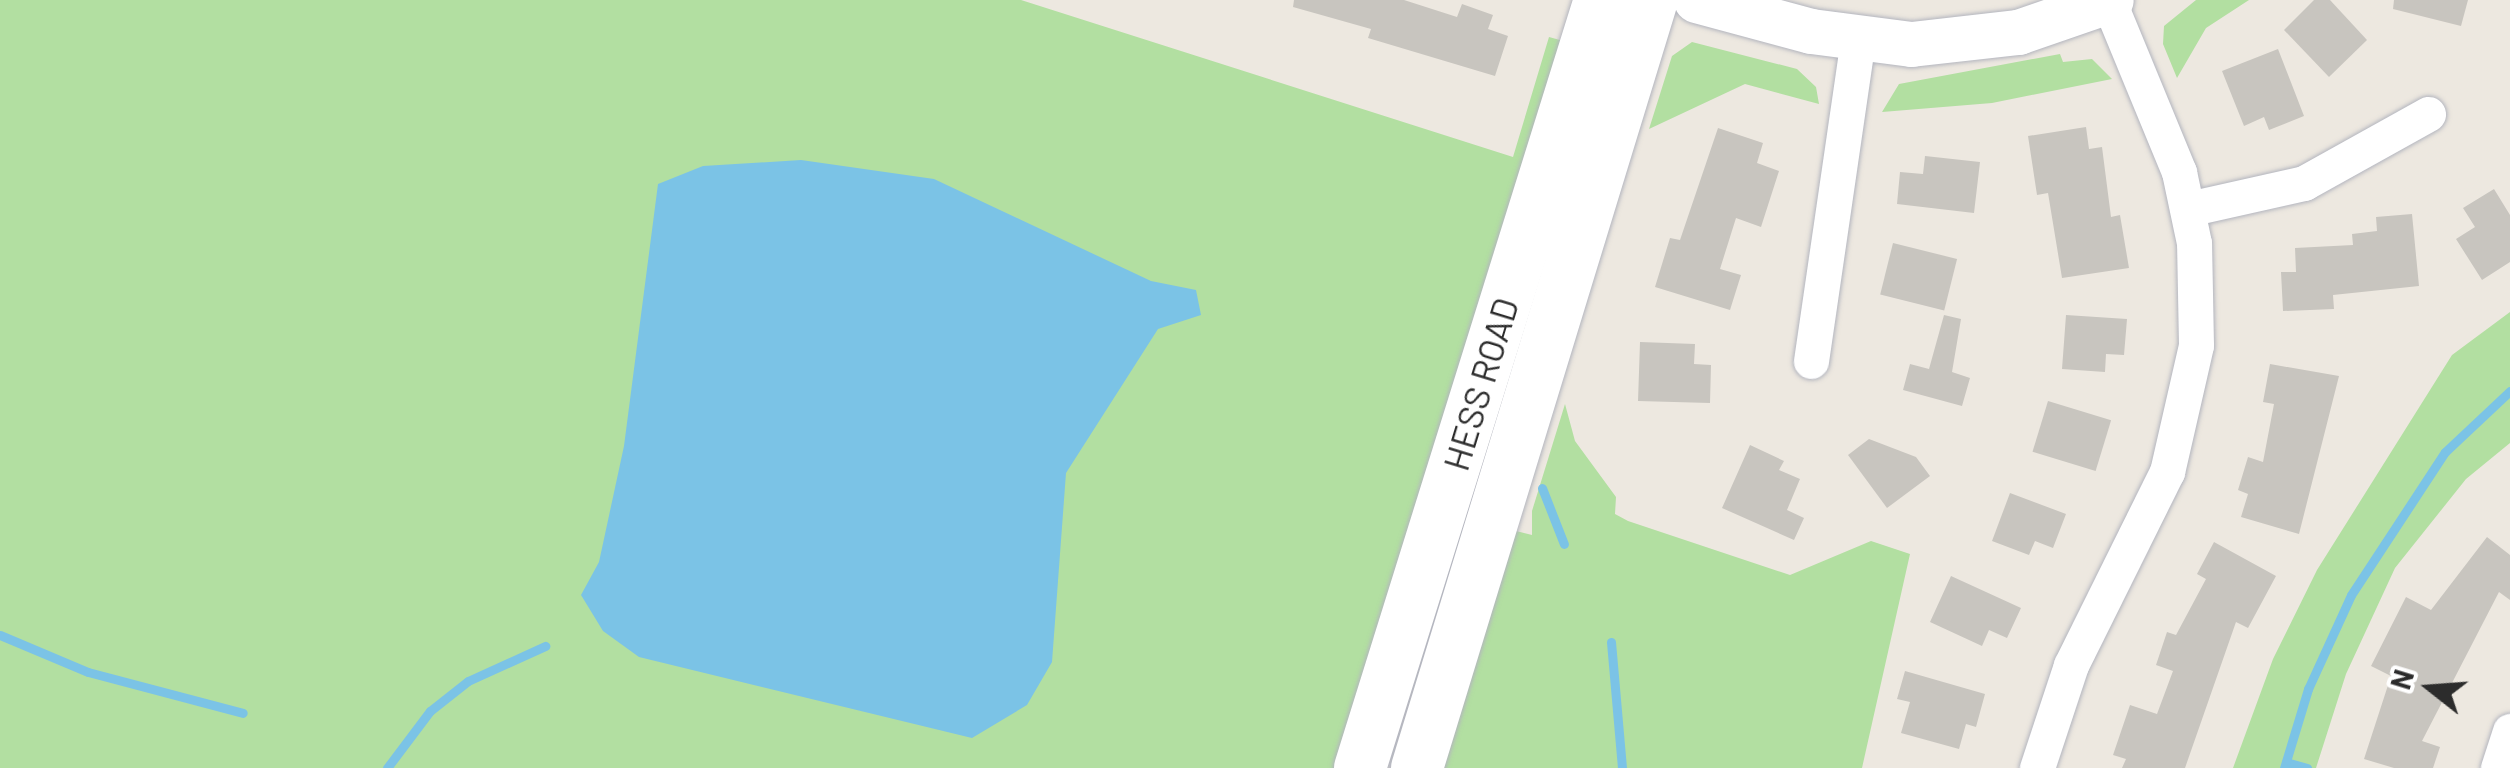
<!DOCTYPE html>
<style>
body{margin:0}
#map{position:relative;width:2510px;height:768px;overflow:hidden;background:#ede8e0;font-family:Barlow,sans-serif}
div>[style]{position:absolute}
[style*='--x']{left:calc(var(--x)*1px);top:calc(var(--y)*1px);width:calc(var(--w)*1px);rotate:calc(var(--a)*1deg)}
.green>*{inset:0;background:#b2dfa1}
.water>*{inset:0;background:#7bc3e6}
.stream>*{height:9px;margin:-4.5px;padding:0 4.5px;transform-origin:4.5px;border-radius:4.5px;background:#7bc3e6}
.building>*{inset:0;background:#c8c5bf;transform-origin:0 0}
.roads{filter:drop-shadow(0 0 2px #b3b5be) drop-shadow(0 0 2px #b3b5be)}
.minor>*{height:35px;margin:-17.5px;padding:0 17.5px;transform-origin:17.5px;border-radius:17.5px;background:#fff}
.tertiary>*{height:45px;margin:-22.5px;padding:0 22.5px;transform-origin:22.5px;border-radius:22.5px;background:#fff}
.secondary>*{height:52px;margin:-26px;padding:0 26px;transform-origin:26px;border-radius:26px;background:#fff}
span{translate:-50% -50%;white-space:nowrap;text-align:center;line-height:1.15;-webkit-text-stroke:9px #fff;paint-order:stroke}
.street-label{font-size:35px;color:#2c2c2c}
.north{position:absolute;left:2380px;top:638px;width:100px;height:100px;-webkit-text-stroke:8px #fff;paint-order:stroke;rotate:287deg;font-size:28px;font-weight:700;line-height:40px;text-align:center;color:#2c2c2c}
.north::after{content:'';display:block;margin:auto;width:35px;height:45px;background:#2c2c2c;clip-path:polygon(50% 0,100% 100%,50% 72%,0 100%)}
</style>
<div id="map">
<div class="green">
<i style="clip-path:polygon(0 0,1021px 0,1513px 157px,1549px 37px,1567px 42px,1337px 768px,0 768px)"></i>
<i style="clip-path:polygon(2196px 0,2249px 0,2206px 28px,2177px 78px,2163px 44px,2164px 26px)"></i>
<i style="clip-path:polygon(1692px 42px,1797px 69px,1816px 87px,1819px 104px,1745px 84px,1649px 129px,1672px 56px)"></i>
<i style="clip-path:polygon(2060px 54px,2063px 62px,2092px 59px,2112px 79px,1992px 103px,1882px 112px,1899px 84px)"></i>
<i style="clip-path:polygon(2510px 312px,2510px 443px,2466px 479px,2395px 568px,2346px 674px,2316px 768px,2233px 768px,2273px 659px,2317px 570px,2452px 355px)"></i>
<i style="clip-path:polygon(1565px 404px,1575px 441px,1616px 497px,1615px 514px,1628px 521px,1790px 575px,1871px 541px,1910px 554px,1862px 768px,1438px 768px,1508px 529px,1532px 535px,1532px 511px)"></i>
</div>
<div class="water">
<i style="clip-path:polygon(801px 160px,934px 179px,1151px 281px,1196px 290px,1201px 315px,1158px 329px,1066px 473px,1052px 662px,1027px 705px,972px 738px,639px 657px,603px 631px,581px 595px,599px 562px,624px 446px,658px 184px,703px 166px)"></i>
</div>
<div class="stream">
<i style="--x:1542;--y:488;--w:60;--a:68.6"></i>
<i style="--x:0;--y:635;--w:95;--a:22.8"></i>
<i style="--x:88;--y:672;--w:160;--a:14.8"></i>
<i style="--x:1611;--y:642;--w:126;--a:85"></i>
<i style="--x:2286;--y:762;--w:22;--a:16"></i>
<i style="--x:387;--y:768;--w:71;--a:-53"></i>
<i style="--x:430;--y:711;--w:48;--a:-38.3"></i>
<i style="--x:468;--y:681;--w:85;--a:-24.4"></i>
<i style="--x:2284;--y:768;--w:83;--a:-73.1"></i>
<i style="--x:2308;--y:689;--w:103;--a:-65.4"></i>
<i style="--x:2351;--y:595;--w:171;--a:-56.7"></i>
<i style="--x:2445;--y:452;--w:89;--a:-43.2"></i>
</div>
<div class="building">
<i style="clip-path:polygon(1294px 0,1404px 0,1457px 17px,1462px 4px,1493px 15px,1488px 29px,1508px 36px,1495px 76px,1368px 38px,1371px 29px,1293px 7px)"></i>
<i style="clip-path:polygon(2314px 0,2330px 0,2367px 40px,2329px 77px,2284px 30px)"></i>
<i style="clip-path:polygon(2394px 0,2468px 0,2461px 26px,2393px 9px)"></i>
<i style="clip-path:polygon(2278px 49px,2304px 116px,2269px 130px,2264px 117px,2244px 126px,2222px 71px)"></i>
<i style="clip-path:polygon(2086px 127px,2089px 149px,2102px 147px,2111px 217px,2120px 215px,2129px 268px,2062px 278px,2048px 193px,2037px 195px,2028px 136px)"></i>
<i style="clip-path:polygon(1718px 128px,1763px 143px,1757px 163px,1779px 171px,1761px 227px,1736px 218px,1720px 269px,1741px 275px,1730px 310px,1655px 287px,1670px 238px,1680px 240px)"></i>
<i style="clip-path:polygon(1925px 156px,1980px 162px,1974px 213px,1897px 204px,1900px 172px,1923px 174px)"></i>
<i style="clip-path:polygon(2494px 189px,2510px 215px,2510px 262px,2482px 280px,2456px 239px,2475px 227px,2463px 208px)"></i>
<i style="clip-path:polygon(2412px 214px,2419px 286px,2333px 295px,2334px 309px,2283px 311px,2281px 272px,2296px 272px,2295px 248px,2353px 245px,2352px 234px,2377px 231px,2376px 217px)"></i>
<i style="left:1893px;top:243px;width:66px;height:53px;rotate:14deg"></i>
<i style="clip-path:polygon(1944px 315px,1961px 319px,1952px 372px,1970px 378px,1962px 406px,1903px 390px,1910px 364px,1929px 369px)"></i>
<i style="clip-path:polygon(2066px 315px,2127px 319px,2124px 355px,2106px 354px,2105px 372px,2062px 369px)"></i>
<i style="clip-path:polygon(1640px 342px,1695px 344px,1694px 364px,1711px 365px,1710px 403px,1638px 401px)"></i>
<i style="clip-path:polygon(2270px 364px,2339px 376px,2299px 534px,2241px 517px,2248px 494px,2238px 490px,2248px 457px,2263px 462px,2274px 404px,2263px 402px)"></i>
<i style="left:2048px;top:401px;width:66px;height:53px;rotate:17deg"></i>
<i style="clip-path:polygon(1869px 439px,1916px 457px,1930px 476px,1887px 508px,1848px 455px)"></i>
<i style="clip-path:polygon(1750px 445px,1784px 461px,1779px 470px,1800px 479px,1787px 510px,1804px 518px,1794px 540px,1722px 508px)"></i>
<i style="clip-path:polygon(2010px 493px,2066px 514px,2053px 548px,2035px 541px,2029px 555px,1992px 541px)"></i>
<i style="clip-path:polygon(2487px 537px,2510px 555px,2510px 600px,2499px 592px,2422px 741px,2440px 747px,2433px 768px,2394px 768px,2364px 759px,2391px 676px,2371px 666px,2406px 597px,2431px 610px)"></i>
<i style="clip-path:polygon(2214px 542px,2276px 576px,2248px 628px,2236px 622px,2185px 768px,2122px 768px,2126px 759px,2113px 755px,2130px 705px,2157px 714px,2173px 671px,2156px 665px,2167px 632px,2176px 635px,2206px 579px,2197px 574px)"></i>
<i style="clip-path:polygon(1951px 576px,2021px 608px,2007px 638px,1989px 630px,1982px 646px,1930px 622px)"></i>
<i style="clip-path:polygon(1905px 671px,1985px 694px,1976px 727px,1966px 724px,1959px 749px,1901px 733px,1910px 702px,1897px 699px)"></i>
</div>
<div class="roads">
<div class="minor">
<i style="--x:2188;--y:209;--w:119;--a:-12.6"></i>
<i style="--x:2304;--y:183;--w:142;--a:-29.1"></i>
<i style="--x:1811;--y:361;--w:324;--a:-81.7"></i>
<i style="--x:2037;--y:768;--w:108;--a:-71.7"></i>
<i style="--x:2071;--y:665;--w:216;--a:-63.6"></i>
<i style="--x:2167;--y:472;--w:130;--a:-77.1"></i>
<i style="--x:2196;--y:345;--w:102;--a:-91.1"></i>
<i style="--x:2194;--y:243;--w:73;--a:-101.9"></i>
<i style="--x:2179;--y:172;--w:186;--a:-112.4"></i>
<i style="--x:2498;--y:768;--w:39;--a:-72"></i>
</div>
<div class="tertiary">
<i style="--x:1696;--y:0;--w:119;--a:15.1"></i>
<i style="--x:1811;--y:31;--w:101;--a:7.4"></i>
<i style="--x:1911;--y:44;--w:108;--a:-6.4"></i>
<i style="--x:2018;--y:32;--w:98;--a:-19"></i>
</div>
<div class="secondary">
<i style="--x:1360;--y:768;--w:805;--a:-72.65"></i>
<i style="--x:1417;--y:768;--w:803;--a:-72.99"></i>
</div>
</div>
<div class="street-label">
<span style="left:1480px;top:384px;rotate:-73deg">HESS ROAD</span>
</div>
<div class="north">N</div>
</div>
